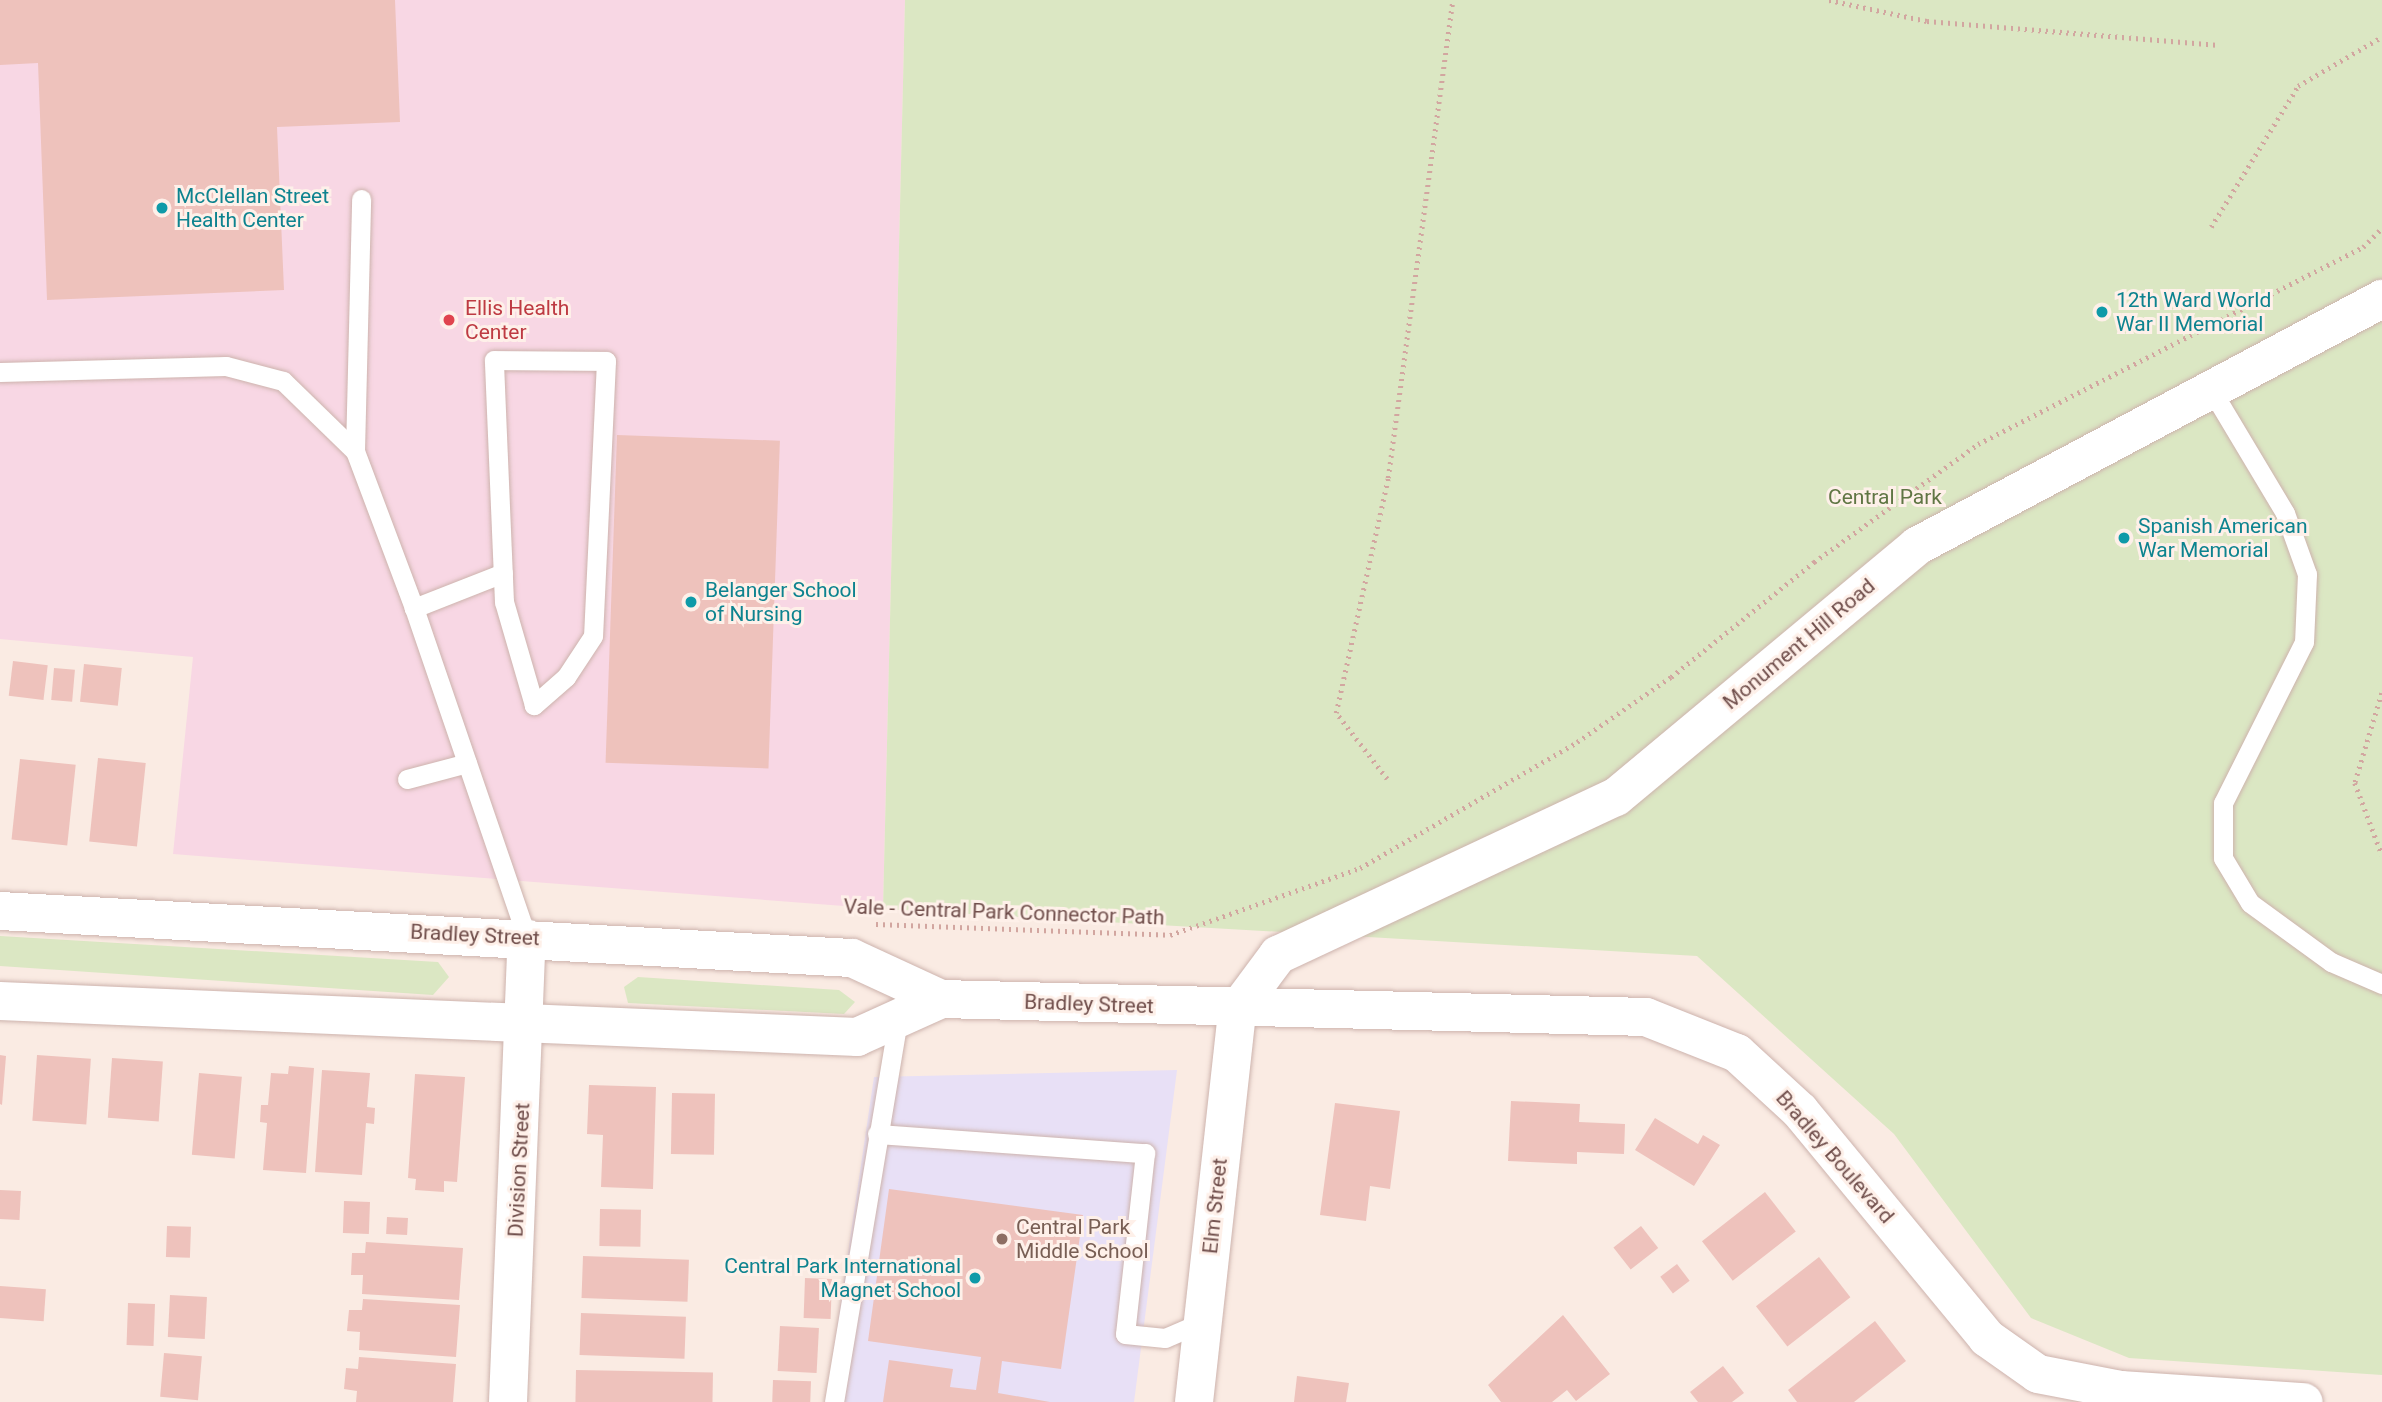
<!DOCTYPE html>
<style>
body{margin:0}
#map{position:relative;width:2382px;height:1402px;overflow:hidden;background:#faebe3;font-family:Roboto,sans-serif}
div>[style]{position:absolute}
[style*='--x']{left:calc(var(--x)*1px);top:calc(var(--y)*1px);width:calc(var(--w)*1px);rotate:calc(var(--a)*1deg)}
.education>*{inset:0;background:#e8e0f6}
.medical>*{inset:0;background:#f8d7e4}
.green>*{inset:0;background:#dbe7c3}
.building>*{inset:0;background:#eec2bc;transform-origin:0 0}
.path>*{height:4.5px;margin-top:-2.25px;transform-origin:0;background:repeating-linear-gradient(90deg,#d2a6a0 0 2px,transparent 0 7px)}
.roads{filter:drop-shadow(0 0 2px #cdb3ad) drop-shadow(0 0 2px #cdb3ad)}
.service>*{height:19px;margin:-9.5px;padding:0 9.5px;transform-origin:9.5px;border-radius:9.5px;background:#fff}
.minor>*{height:38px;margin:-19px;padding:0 19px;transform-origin:19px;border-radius:19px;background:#fff}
.dots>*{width:19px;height:19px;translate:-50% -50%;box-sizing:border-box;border:4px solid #fef0e9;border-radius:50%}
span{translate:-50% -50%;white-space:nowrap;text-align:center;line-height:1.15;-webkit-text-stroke:6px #fef0e9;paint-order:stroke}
.culture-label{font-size:21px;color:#0d838f}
.left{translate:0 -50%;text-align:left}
.right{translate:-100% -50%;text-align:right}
.health-label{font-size:21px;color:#be3a42}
.park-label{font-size:21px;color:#607644}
.street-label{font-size:21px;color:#704e4b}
.education-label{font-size:21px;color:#785e54}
</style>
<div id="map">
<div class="education">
<i style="clip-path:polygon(1177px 1070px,1134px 1402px,826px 1402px,874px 1077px)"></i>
</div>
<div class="medical">
<i style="clip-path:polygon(0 0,905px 0,883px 909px,173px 854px,193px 657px,0 639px)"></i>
</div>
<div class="green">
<i style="clip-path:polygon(905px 0,2382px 0,2382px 1375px,2129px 1358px,2031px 1318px,1894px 1134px,1697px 956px,883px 909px)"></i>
<i style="clip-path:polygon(0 936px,438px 962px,449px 977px,433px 995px,0 966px)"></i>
<i style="clip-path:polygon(638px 977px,839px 990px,855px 1002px,844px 1014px,628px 1003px,624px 987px)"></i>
</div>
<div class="building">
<i style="clip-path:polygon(0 0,395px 0,400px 122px,277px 127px,284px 290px,47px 300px,38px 63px,0 65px)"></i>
<i style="left:617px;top:435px;width:163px;height:328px;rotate:2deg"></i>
<i style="left:13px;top:661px;width:35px;height:35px;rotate:7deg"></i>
<i style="left:84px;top:664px;width:38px;height:38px;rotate:6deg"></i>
<i style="left:54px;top:668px;width:21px;height:32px;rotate:5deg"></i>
<i style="left:98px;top:758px;width:48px;height:84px;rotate:6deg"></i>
<i style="left:20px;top:759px;width:56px;height:81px;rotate:6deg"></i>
<i style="clip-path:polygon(0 1055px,6px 1056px,2px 1105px,0 1104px)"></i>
<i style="left:37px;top:1055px;width:54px;height:66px;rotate:4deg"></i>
<i style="left:112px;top:1058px;width:51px;height:60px;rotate:4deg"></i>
<i style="clip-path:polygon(289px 1066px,314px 1068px,306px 1173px,263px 1170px,267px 1123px,260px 1122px,261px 1105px,268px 1105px,271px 1073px,288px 1074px)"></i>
<i style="clip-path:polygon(322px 1070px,370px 1073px,367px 1107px,375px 1108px,374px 1124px,366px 1123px,362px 1175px,315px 1172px)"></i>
<i style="left:199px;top:1073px;width:43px;height:82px;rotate:5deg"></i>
<i style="clip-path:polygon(415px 1074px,465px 1077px,457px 1182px,444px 1181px,444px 1192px,415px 1190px,416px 1179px,408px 1178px)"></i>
<i style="clip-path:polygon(589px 1085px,656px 1087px,653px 1189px,601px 1187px,603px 1135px,587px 1134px)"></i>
<i style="left:672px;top:1093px;width:43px;height:61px;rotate:1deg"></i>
<i style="clip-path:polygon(1511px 1101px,1580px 1104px,1579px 1122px,1625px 1124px,1624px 1154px,1577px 1152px,1577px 1164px,1508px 1161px)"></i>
<i style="clip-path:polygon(1335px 1103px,1400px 1111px,1390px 1189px,1370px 1186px,1366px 1221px,1320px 1215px)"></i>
<i style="clip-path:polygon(1655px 1118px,1698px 1144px,1703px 1135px,1720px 1145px,1694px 1186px,1635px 1150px)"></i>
<i style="clip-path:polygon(889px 1189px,1083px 1215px,1061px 1369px,1002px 1361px,998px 1393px,1050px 1402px,883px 1402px,889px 1360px,953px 1369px,950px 1387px,976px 1390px,981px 1357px,868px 1341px)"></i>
<i style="left:0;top:1190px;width:21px;height:29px;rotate:3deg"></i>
<i style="left:1765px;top:1192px;width:50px;height:80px;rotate:52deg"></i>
<i style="left:344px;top:1201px;width:26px;height:32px;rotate:2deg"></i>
<i style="left:600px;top:1209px;width:41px;height:37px;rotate:1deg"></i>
<i style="left:387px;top:1217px;width:21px;height:17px;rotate:3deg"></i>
<i style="left:167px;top:1226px;width:24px;height:31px;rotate:2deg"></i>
<i style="left:1641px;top:1226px;width:28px;height:35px;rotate:52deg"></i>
<i style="clip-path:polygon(366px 1242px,463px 1248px,459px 1300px,362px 1294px,363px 1275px,351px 1275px,352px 1253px,365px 1253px)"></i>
<i style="left:583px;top:1256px;width:106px;height:42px;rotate:2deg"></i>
<i style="left:1819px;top:1257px;width:51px;height:80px;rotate:52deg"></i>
<i style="left:1677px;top:1264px;width:21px;height:21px;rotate:53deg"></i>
<i style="left:805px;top:1278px;width:27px;height:40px;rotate:2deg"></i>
<i style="left:0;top:1286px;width:46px;height:32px;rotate:4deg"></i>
<i style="left:170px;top:1295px;width:37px;height:42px;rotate:3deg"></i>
<i style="clip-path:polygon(363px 1299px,460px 1305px,456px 1357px,359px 1350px,360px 1332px,347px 1331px,349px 1310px,362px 1310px)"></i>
<i style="left:128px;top:1303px;width:27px;height:42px;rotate:2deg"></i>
<i style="left:581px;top:1313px;width:105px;height:42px;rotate:2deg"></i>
<i style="clip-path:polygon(1563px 1315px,1610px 1374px,1576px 1401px,1567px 1390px,1552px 1402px,1501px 1402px,1488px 1385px)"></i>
<i style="clip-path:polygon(1875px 1321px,1906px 1361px,1854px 1402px,1797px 1402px,1788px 1390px)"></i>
<i style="left:780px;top:1326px;width:39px;height:45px;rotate:3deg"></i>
<i style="left:164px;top:1353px;width:38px;height:44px;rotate:5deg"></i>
<i style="clip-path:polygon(359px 1357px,456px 1364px,453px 1402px,356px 1402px,357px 1391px,344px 1389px,346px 1368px,358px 1369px)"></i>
<i style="clip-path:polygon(1723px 1366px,1744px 1393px,1732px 1402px,1698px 1402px,1690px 1392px)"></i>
<i style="left:576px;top:1370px;width:137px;height:32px;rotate:1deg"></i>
<i style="clip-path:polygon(1297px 1376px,1349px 1383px,1346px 1402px,1294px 1402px)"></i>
<i style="left:773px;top:1380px;width:38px;height:22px;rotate:2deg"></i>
</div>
<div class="path">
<i style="--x:1829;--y:0;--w:100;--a:12.1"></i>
<i style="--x:1927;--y:21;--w:290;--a:4.7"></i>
<i style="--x:2211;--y:227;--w:166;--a:-58.3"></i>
<i style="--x:2298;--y:86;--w:97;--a:-30.3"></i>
<i style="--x:2382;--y:693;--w:94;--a:106.7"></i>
<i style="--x:2355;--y:783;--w:77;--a:69.4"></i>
<i style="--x:1387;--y:779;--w:83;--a:-127.7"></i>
<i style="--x:1336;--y:713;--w:241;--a:-77.5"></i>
<i style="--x:1388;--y:478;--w:482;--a:-82.3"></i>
<i style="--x:876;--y:924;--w:294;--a:2.1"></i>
<i style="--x:1170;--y:935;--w:201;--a:-19.4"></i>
<i style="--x:1360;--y:868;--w:251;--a:-30.1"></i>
<i style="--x:1577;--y:742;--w:114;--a:-34.7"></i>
<i style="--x:1671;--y:677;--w:184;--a:-38.8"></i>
<i style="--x:1814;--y:562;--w:202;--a:-35.7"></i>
<i style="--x:1978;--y:444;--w:432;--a:-27.1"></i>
<i style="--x:2363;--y:247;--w:27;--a:-45"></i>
</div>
<div class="roads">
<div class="service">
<i style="--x:494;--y:360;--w:112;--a:0.5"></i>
<i style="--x:606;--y:361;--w:275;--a:92.7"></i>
<i style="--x:593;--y:636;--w:49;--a:123.4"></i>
<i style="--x:566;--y:677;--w:43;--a:138.8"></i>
<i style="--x:534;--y:705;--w:107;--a:-106.2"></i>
<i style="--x:504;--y:602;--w:242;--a:-92.4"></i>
<i style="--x:0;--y:372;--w:226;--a:-1.5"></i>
<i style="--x:226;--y:366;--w:59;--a:14.7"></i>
<i style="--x:283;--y:381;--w:100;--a:44.2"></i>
<i style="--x:355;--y:451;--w:168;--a:69.4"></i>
<i style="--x:2212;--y:391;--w:142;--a:59.1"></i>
<i style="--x:2285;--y:513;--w:65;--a:70.2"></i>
<i style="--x:2307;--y:574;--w:68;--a:92.5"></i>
<i style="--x:2304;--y:642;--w:180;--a:116.7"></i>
<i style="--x:2223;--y:803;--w:55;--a:90"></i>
<i style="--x:2223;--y:858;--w:52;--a:59"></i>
<i style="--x:2250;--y:903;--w:100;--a:36.1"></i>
<i style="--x:2331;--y:962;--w:56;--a:23.3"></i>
<i style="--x:355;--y:451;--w:252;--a:-88.6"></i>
<i style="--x:503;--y:573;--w:96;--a:158.5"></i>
<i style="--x:414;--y:608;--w:349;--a:71.1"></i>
<i style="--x:407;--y:779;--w:62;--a:-14.9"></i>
<i style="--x:877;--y:1134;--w:269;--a:4.1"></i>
<i style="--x:1145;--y:1153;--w:182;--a:96.3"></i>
<i style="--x:1125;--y:1334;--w:40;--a:5.7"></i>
<i style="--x:1165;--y:1338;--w:40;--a:-23.4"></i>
<i style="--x:834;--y:1402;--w:388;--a:-80.5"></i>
</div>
<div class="minor">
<i style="--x:0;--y:911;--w:853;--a:3.16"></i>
<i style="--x:852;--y:958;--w:98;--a:24.7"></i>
<i style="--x:941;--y:999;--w:705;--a:1.46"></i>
<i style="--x:1646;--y:1017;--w:98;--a:21.6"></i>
<i style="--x:1737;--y:1053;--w:86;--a:42.6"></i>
<i style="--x:1800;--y:1111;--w:294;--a:50.5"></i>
<i style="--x:1987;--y:1338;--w:62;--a:35.2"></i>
<i style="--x:2038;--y:1374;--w:85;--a:10.9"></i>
<i style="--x:2121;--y:1390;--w:183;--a:3.8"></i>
<i style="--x:0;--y:1001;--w:858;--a:2.41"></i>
<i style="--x:857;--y:1037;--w:92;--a:-24.3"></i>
<i style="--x:1237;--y:1010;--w:69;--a:-53.3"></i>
<i style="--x:1278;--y:955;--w:373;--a:-25.1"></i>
<i style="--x:1616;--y:797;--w:392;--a:-39.8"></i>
<i style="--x:1917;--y:546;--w:527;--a:-27.98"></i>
<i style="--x:508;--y:1402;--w:464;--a:-87.7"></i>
<i style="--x:1194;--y:1402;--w:394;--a:-83.7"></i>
</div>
</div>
<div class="dots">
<i style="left:162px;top:208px;background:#0f9aa8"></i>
<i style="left:2102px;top:312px;background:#0f9aa8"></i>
<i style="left:449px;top:320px;background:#e0444e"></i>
<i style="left:2124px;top:538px;background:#0f9aa8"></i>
<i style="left:691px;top:602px;background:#0f9aa8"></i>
<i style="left:1002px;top:1239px;background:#8d6e63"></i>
<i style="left:975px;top:1278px;background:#0f9aa8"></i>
</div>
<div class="culture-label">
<span class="left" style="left:176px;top:208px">McClellan Street<br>Health Center</span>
<span class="left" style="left:2116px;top:312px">12th Ward World<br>War II Memorial</span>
<span class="left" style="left:2138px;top:538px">Spanish American<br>War Memorial</span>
<span class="left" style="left:705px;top:602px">Belanger School<br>of Nursing</span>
<span class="right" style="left:961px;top:1278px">Central Park International<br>Magnet School</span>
</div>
<div class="health-label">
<span class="left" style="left:465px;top:320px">Ellis Health<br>Center</span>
</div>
<div class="park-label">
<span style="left:1885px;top:497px">Central Park</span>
</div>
<div class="street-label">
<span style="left:1799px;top:644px;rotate:-40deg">Monument Hill Road</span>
<span style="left:1004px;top:912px;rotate:2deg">Vale - Central Park Connector Path</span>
<span style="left:475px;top:935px;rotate:3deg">Bradley Street</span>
<span style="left:1089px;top:1004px;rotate:2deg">Bradley Street</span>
<span style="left:1835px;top:1157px;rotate:49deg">Bradley Boulevard</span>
<span style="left:519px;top:1170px;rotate:-87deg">Division Street</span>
<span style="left:1215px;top:1206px;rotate:-84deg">Elm Street</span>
</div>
<div class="education-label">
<span class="left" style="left:1016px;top:1239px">Central Park<br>Middle School</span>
</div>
</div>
